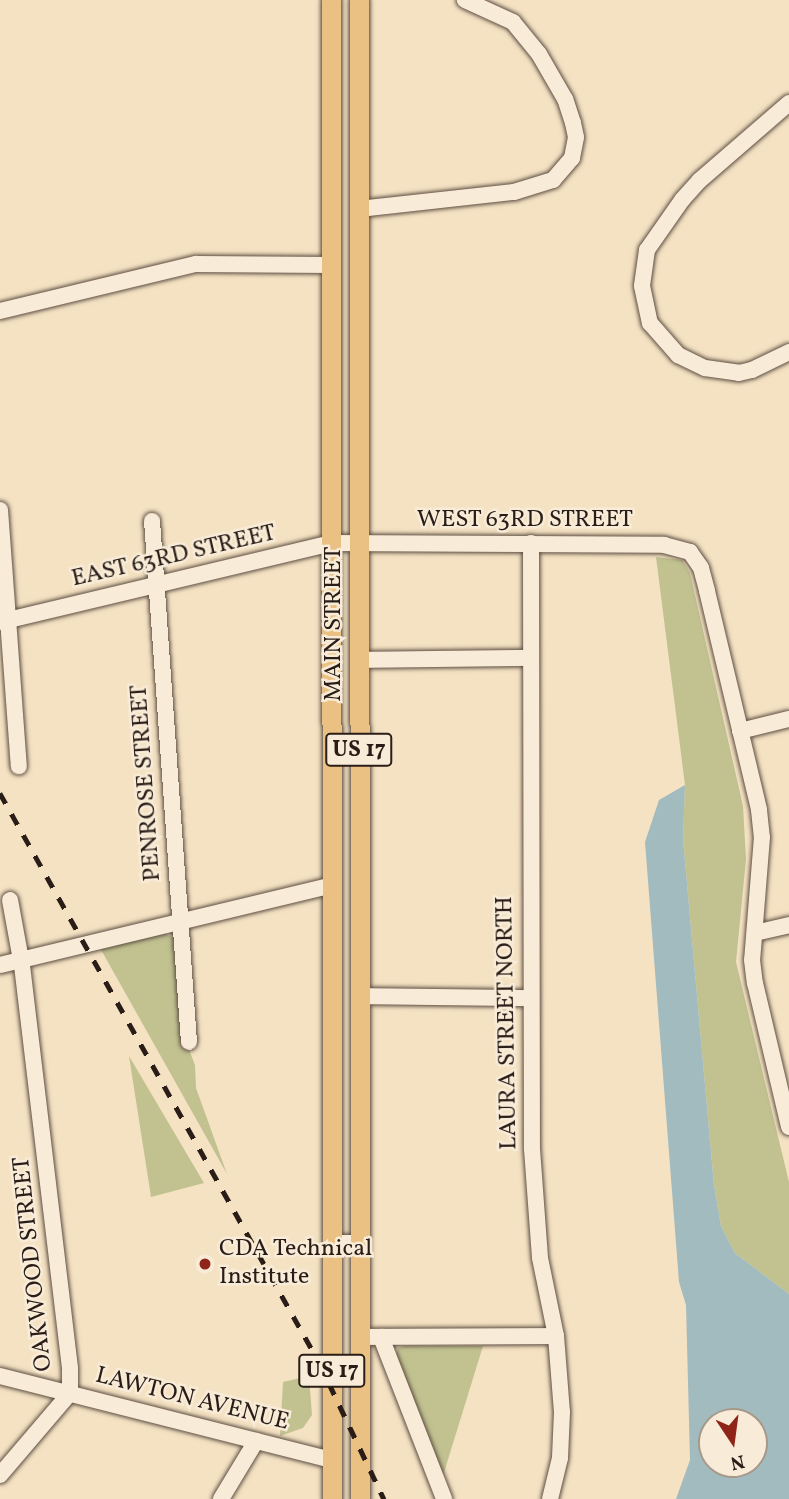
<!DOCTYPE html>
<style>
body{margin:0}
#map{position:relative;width:789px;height:1499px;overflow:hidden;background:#f5e2c3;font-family:Vollkorn,serif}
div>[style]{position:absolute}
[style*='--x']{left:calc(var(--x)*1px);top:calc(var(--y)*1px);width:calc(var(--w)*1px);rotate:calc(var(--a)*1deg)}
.green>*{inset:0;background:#c1c290}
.water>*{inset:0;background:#a2bbbf}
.roads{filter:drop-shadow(0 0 2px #5d4e42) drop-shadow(0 0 2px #5d4e42)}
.minor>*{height:16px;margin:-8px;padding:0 8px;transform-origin:8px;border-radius:8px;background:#f8ecd8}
.major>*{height:19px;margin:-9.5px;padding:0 9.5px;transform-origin:9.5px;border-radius:9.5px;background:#eac182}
.rail>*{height:4.5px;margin-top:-2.25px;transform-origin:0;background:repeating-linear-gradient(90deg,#2a1d17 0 12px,transparent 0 24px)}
.dots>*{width:19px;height:19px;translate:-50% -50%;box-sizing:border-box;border:4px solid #f8ecd8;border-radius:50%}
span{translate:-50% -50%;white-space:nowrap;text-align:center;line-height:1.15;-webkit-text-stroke:5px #f8ecd8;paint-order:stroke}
.shield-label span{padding:2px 5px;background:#f8ecd8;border:2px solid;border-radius:5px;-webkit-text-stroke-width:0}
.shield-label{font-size:23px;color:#2a1d17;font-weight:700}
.street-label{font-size:24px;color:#2a1d17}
.poi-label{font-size:24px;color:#2a1d17}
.left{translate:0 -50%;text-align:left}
.north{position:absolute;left:698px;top:1408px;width:70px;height:70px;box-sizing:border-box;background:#f8ecd8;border:2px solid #a6998b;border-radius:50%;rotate:167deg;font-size:19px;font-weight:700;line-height:28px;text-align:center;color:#2a1d17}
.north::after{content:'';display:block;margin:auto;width:24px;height:32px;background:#8f2418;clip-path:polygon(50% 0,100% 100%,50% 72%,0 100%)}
</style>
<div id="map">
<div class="green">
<i style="clip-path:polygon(656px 557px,682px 560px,690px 573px,743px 806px,746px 859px,736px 962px,789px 1182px,789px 1294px,735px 1253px,721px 1226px,714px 1185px,683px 839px,685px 785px)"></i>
<i style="clip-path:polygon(163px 933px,174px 938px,183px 1034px,195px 1065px,196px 1088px,227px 1174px,100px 948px)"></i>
<i style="clip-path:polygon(129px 1056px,204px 1183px,151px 1197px)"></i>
<i style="clip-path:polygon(405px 1346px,483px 1346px,442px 1479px,395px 1360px,398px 1348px)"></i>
<i style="clip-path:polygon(309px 1376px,312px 1415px,303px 1428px,280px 1436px,283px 1382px)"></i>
</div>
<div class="water">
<i style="clip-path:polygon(evenodd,685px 785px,683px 839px,714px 1185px,721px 1226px,735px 1253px,789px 1294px,789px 1499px,676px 1499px,690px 1460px,686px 1305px,679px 1282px,645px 842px,659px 800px,685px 785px,712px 1422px,754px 1422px,754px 1464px,712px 1464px,712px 1422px)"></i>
</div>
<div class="roads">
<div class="minor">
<i style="--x:789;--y:103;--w:119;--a:139.1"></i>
<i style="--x:699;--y:181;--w:25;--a:132"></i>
<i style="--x:682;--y:200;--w:61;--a:125"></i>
<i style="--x:647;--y:250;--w:36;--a:98"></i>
<i style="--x:642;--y:286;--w:38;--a:78"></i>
<i style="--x:650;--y:323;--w:43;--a:48.8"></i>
<i style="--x:678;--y:355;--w:30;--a:26"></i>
<i style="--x:705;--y:368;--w:34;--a:8"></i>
<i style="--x:739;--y:373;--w:13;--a:-13"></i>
<i style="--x:752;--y:370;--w:41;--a:-25.9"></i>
<i style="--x:359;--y:209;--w:156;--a:-6.3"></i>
<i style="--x:514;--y:192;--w:41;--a:-17.1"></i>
<i style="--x:553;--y:180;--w:29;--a:-49"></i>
<i style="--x:572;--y:158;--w:21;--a:-79"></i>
<i style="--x:576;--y:137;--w:14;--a:-102"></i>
<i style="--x:573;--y:123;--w:25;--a:-108"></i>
<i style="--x:565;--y:99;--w:52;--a:-120"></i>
<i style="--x:539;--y:54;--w:41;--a:-129.1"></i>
<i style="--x:513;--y:22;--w:53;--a:-155.4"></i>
<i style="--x:0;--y:311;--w:202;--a:-13.5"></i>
<i style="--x:196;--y:264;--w:136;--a:0.4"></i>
<i style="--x:0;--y:510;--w:257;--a:85.8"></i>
<i style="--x:152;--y:521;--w:522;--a:85.94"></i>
<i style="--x:531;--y:543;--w:606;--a:89.91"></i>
<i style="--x:532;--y:1149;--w:109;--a:85.8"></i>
<i style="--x:540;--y:1258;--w:80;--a:78.4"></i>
<i style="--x:556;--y:1336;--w:76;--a:85.5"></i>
<i style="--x:562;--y:1412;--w:46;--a:92.5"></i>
<i style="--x:560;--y:1458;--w:42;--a:103.7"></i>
<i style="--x:0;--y:622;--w:340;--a:-13.4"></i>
<i style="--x:331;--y:543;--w:333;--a:0.3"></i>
<i style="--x:664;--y:545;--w:27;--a:15"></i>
<i style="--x:690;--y:552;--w:19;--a:55"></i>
<i style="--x:701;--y:568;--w:24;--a:75"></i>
<i style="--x:707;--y:591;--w:225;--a:76.6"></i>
<i style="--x:759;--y:810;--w:27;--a:84"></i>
<i style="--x:762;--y:837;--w:123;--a:94.6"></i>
<i style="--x:752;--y:960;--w:23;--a:83"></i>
<i style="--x:755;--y:983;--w:148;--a:76.7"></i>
<i style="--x:359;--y:660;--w:171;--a:-0.7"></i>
<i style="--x:740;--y:731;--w:50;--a:-13.8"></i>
<i style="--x:755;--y:933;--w:35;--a:-13"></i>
<i style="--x:0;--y:965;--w:342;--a:-13.5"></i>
<i style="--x:359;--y:996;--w:171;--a:0.7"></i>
<i style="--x:332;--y:1243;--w:28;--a:0"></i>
<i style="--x:360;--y:1337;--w:196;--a:-0.3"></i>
<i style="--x:381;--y:1337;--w:174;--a:68.7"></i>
<i style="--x:0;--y:1376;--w:342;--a:14.2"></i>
<i style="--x:0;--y:1475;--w:108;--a:-49.5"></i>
<i style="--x:70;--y:1393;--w:25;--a:-90"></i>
<i style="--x:70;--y:1368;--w:411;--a:-96.8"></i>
<i style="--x:21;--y:960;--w:61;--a:-100.4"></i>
<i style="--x:221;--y:1499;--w:68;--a:-58.9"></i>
</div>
<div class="major">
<i style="--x:331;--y:0;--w:1499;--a:89.96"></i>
<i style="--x:359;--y:0;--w:1499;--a:89.96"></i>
</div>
</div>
<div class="rail">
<i style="--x:0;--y:793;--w:652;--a:60.72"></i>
<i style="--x:319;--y:1362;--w:152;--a:64.6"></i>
</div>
<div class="dots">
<i style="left:205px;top:1264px;background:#8f2418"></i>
</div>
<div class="shield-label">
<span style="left:359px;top:750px">US 17</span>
<span style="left:332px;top:1371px">US 17</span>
</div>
<div class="street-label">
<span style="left:525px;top:521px">WEST 63RD STREET</span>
<span style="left:174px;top:557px;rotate:-13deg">EAST 63RD STREET</span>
<span style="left:335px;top:624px;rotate:-90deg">MAIN STREET</span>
<span style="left:147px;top:783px;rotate:-94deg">PENROSE STREET</span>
<span style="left:508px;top:1023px;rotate:-91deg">LAURA STREET NORTH</span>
<span style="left:34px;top:1264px;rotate:-96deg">OAKWOOD STREET</span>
<span style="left:192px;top:1400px;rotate:14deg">LAWTON AVENUE</span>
</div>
<div class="poi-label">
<span class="left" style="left:219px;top:1264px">CDA Technical<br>Institute</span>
</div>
<div class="north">N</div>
</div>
